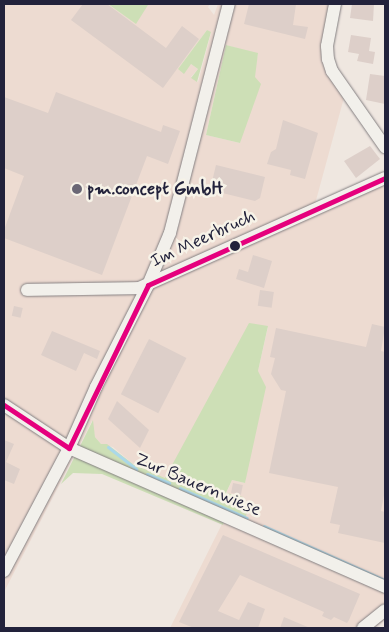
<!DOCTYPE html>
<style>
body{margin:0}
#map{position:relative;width:389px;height:632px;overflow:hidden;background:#efe7e0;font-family:Mynerve,sans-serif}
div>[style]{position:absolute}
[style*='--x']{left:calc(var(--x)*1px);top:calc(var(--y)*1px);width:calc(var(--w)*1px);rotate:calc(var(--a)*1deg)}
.built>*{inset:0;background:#eddbd1}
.green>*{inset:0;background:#cddfb6}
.stream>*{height:3px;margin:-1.5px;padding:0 1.5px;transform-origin:1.5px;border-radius:1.5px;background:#aad8e9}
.building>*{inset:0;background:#ddcfc9;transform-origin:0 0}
.roads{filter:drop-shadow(0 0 1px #837f81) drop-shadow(0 0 1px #837f81)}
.minor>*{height:12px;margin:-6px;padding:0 6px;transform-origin:6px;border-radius:6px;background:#f2f0eb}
.bus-1>*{height:5px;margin:-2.5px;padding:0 2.5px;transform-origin:2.5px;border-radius:2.5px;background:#e5007d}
.dots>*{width:14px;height:14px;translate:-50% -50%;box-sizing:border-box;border:2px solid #f7f3e8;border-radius:50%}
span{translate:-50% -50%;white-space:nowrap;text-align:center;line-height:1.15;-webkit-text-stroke:5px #f7f3e8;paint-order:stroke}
.poi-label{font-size:18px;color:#22223b;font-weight:700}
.left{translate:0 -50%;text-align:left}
.street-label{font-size:18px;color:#22223b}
.frame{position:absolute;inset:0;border:5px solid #22223b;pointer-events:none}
</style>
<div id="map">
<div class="built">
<i style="clip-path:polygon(evenodd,4px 4px,108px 4px,135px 23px,148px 4px,210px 4px,208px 7px,214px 15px,218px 4px,332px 4px,323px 44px,345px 94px,315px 204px,385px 173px,385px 620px,374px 628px,170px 628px,227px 514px,241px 502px,226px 494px,232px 480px,245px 483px,258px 371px,268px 327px,165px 478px,133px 464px,113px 447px,101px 444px,95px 437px,92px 421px,4px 592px,4px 4px,207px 30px,211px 33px,198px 82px,191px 77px,198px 69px,191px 64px,178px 69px,207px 30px,4px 4px,226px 45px,258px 54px,240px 143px,206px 135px,226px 45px)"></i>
</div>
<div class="green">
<i style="clip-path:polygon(108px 4px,148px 4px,148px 5px,136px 24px)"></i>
<i style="clip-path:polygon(207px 30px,211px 32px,197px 82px,191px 78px,198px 69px,191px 64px,184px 74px,178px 69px)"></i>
<i style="clip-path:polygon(226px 45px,258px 53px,255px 77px,261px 84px,240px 143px,206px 135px)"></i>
<i style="clip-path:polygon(249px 323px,268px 326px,258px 371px,266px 387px,245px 483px,232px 480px,226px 493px,243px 497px,242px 502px,249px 504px,245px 520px,227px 514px,223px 525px,102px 474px,73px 473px,61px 484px,93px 420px,95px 437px,101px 444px,107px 444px,133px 464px,165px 478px)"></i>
</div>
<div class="stream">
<i style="--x:108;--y:447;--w:36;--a:38"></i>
<i style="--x:147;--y:474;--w:24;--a:22"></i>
<i style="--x:180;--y:488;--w:73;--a:24.1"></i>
<i style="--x:264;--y:526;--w:133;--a:24.1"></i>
</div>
<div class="building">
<i style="clip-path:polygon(83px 4px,107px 4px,166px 48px,182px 26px,199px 39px,163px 88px,71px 20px)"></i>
<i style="clip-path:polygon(249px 4px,296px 4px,293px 25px,308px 27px,305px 39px,244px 24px)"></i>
<i style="clip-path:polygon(352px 4px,374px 4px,373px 21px,350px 18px)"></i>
<i style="clip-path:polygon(351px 35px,371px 38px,369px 51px,375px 52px,373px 64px,357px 61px,359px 54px,348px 52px)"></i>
<i style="clip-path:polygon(370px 74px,385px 76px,385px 104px,366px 100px)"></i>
<i style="clip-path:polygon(56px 92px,161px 132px,163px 125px,180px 131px,168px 164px,147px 156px,102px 275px,4px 238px,4px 230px,24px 176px,4px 168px,4px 97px,48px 113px)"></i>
<i style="clip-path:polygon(283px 120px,318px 133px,305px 179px,290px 175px,291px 170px,267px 164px,271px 152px,276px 149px)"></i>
<i style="clip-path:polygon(370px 146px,380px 159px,356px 178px,344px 161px)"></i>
<i style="clip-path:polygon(216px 165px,265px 177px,260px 198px,255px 201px,210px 190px)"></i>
<i style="clip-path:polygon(253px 255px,272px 261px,264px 288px,236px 279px,239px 269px,248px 272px)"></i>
<i style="left:260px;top:290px;width:14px;height:16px;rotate:8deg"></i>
<i style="left:14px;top:306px;width:9px;height:10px;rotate:13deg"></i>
<i style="clip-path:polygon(372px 324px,385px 327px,381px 351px,385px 352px,385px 490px,381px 511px,385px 512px,385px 543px,338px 533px,340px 525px,330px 523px,338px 487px,269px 473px,286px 391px,281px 390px,271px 374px,275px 358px,270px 357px,276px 328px,366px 347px)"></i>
<i style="clip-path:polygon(52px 331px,100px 351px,97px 359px,84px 353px,76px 371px,41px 355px)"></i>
<i style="left:149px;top:339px;width:42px;height:62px;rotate:27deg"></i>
<i style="clip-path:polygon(117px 401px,149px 430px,140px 448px,108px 419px)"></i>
<i style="clip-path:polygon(4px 440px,14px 444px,6px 462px,20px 469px,14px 484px,4px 480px)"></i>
<i style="left:233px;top:483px;width:10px;height:10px;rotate:11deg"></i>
<i style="clip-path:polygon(223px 535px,360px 594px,349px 620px,347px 623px,334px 617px,331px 620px,322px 616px,324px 612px,240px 575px,218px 611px,239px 620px,248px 602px,265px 609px,258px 628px,194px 628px,179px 622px)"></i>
<i style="clip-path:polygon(284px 617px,310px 628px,280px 628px)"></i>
</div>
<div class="roads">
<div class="minor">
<i style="--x:335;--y:4;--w:43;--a:100.8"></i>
<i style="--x:327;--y:46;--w:13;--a:86"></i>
<i style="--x:328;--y:59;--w:13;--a:72"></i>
<i style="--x:332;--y:71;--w:93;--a:55.1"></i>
<i style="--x:27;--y:290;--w:112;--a:-1"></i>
<i style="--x:139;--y:288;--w:269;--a:-24.1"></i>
<i style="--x:4;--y:405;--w:78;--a:33.5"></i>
<i style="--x:69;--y:448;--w:345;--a:23.7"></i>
<i style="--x:4;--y:571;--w:139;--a:-62.1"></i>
<i style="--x:69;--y:448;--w:67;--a:-66.1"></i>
<i style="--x:96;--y:387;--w:114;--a:-63"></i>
<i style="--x:148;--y:285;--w:56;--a:-67.1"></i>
<i style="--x:170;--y:233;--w:236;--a:-75.6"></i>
<i style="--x:363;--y:628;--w:28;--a:-39"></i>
</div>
</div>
<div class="bus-1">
<i style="--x:148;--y:285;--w:260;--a:-24.3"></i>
<i style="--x:4;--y:405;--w:78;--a:33.5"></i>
<i style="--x:69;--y:448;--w:181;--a:-64.1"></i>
</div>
<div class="dots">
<i style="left:77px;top:189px;background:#6a6775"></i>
<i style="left:235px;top:246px;background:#22223b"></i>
</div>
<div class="poi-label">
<span class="left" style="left:87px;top:189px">pm.concept GmbH</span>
</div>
<div class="street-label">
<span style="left:203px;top:239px;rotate:-25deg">Im Meerbruch</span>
<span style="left:198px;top:485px;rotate:23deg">Zur Bauernwiese</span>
</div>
<div class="frame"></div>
</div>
